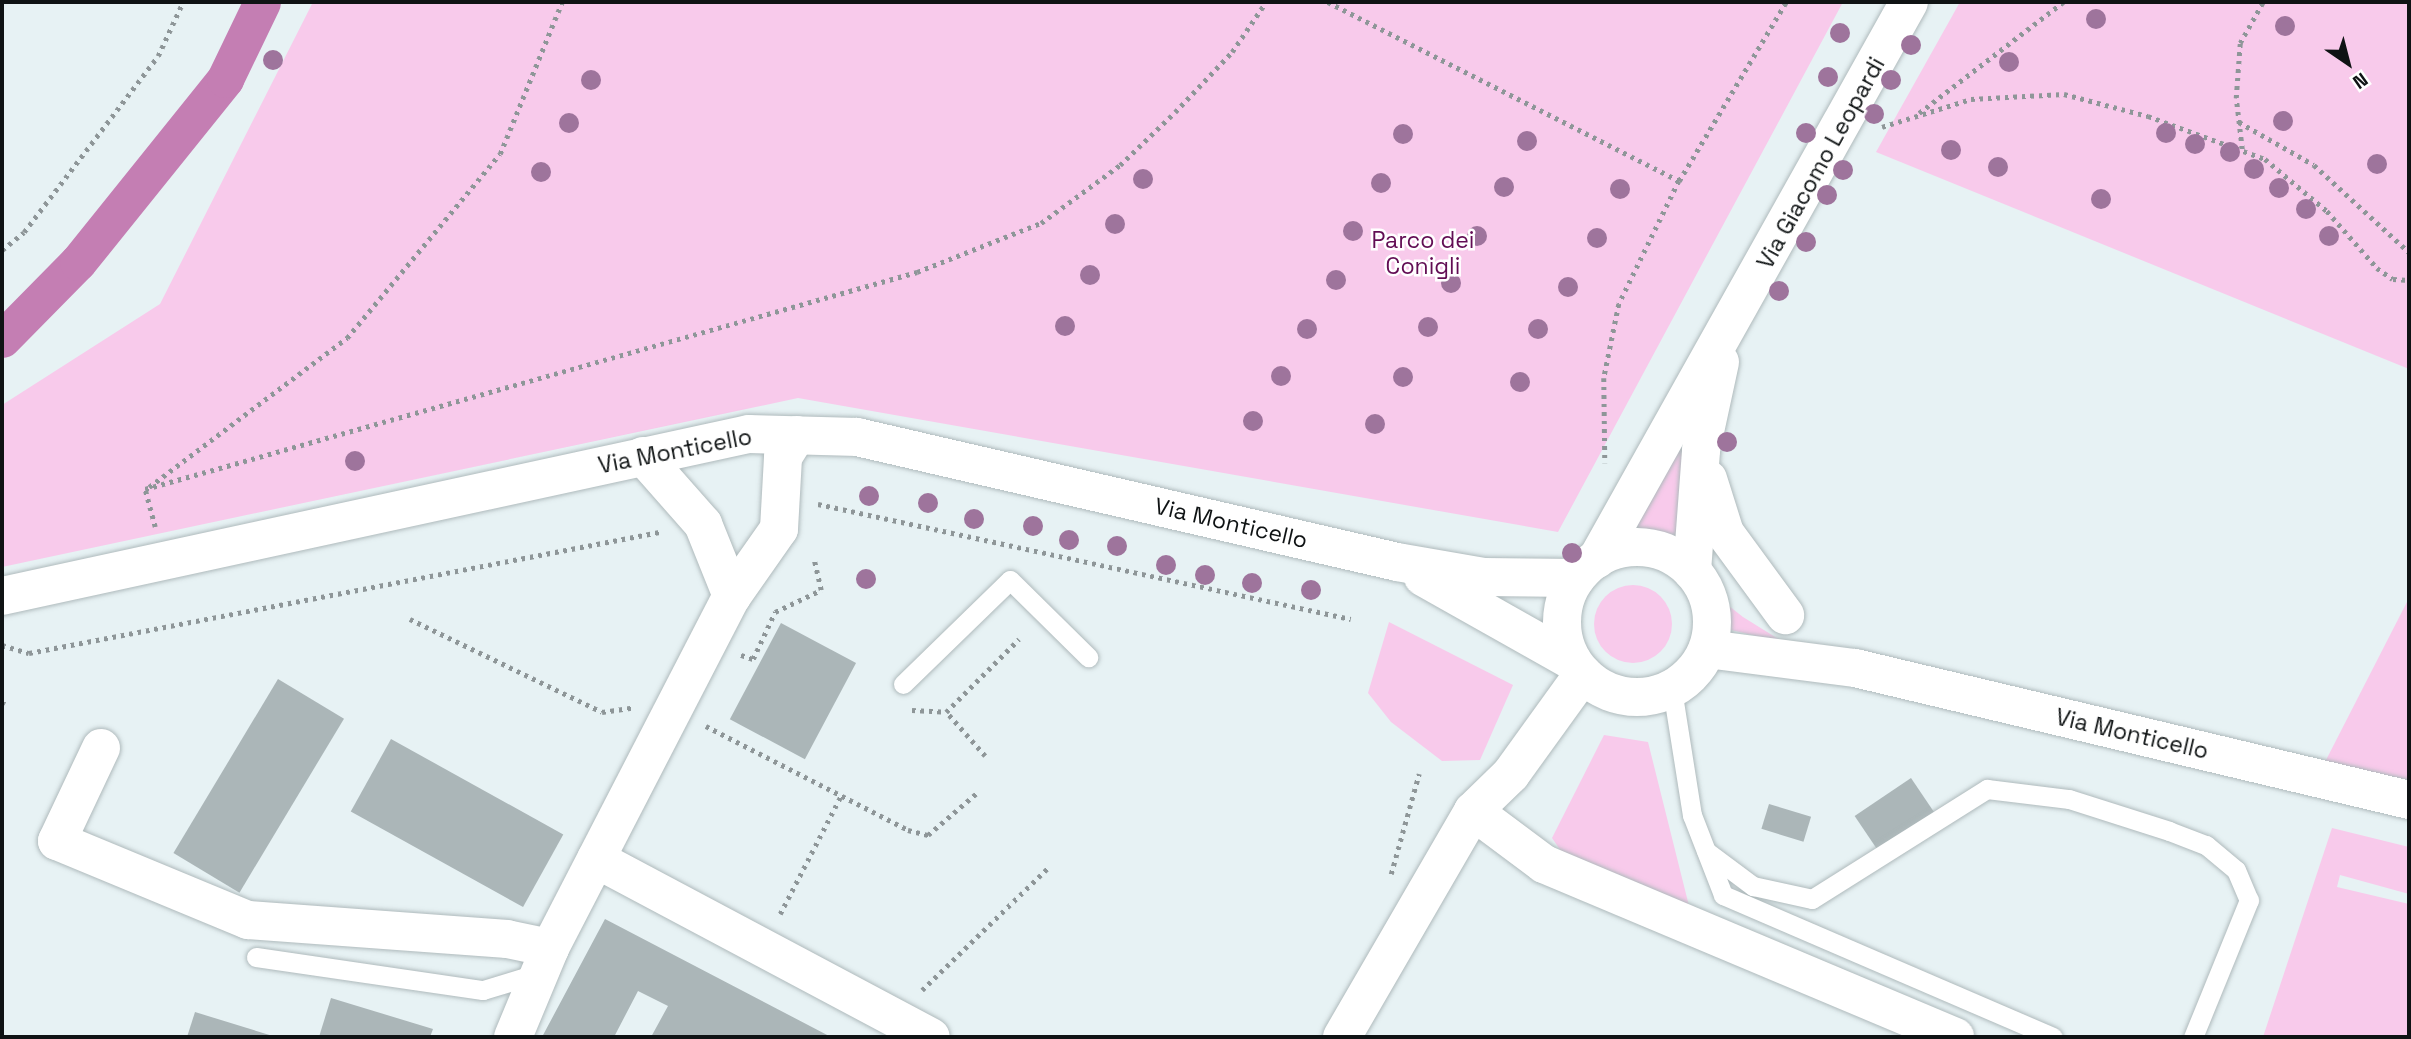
<!DOCTYPE html>
<style>
body{margin:0}
#map{position:relative;width:2411px;height:1039px;overflow:hidden;background:#e7f2f4;font-family:"Space Grotesk",sans-serif}
div>[style]{position:absolute}
[style*='--x']{left:calc(var(--x)*1px);top:calc(var(--y)*1px);width:calc(var(--w)*1px);rotate:calc(var(--a)*1deg)}
.green>*{inset:0;background:#f8caeb}
.round{border-radius:50%}
.canal>*{height:37px;margin:-18.5px;padding:0 18.5px;transform-origin:18.5px;border-radius:18.5px;background:#c47eb3}
.building>*{inset:0;background:#abb6b8;transform-origin:0 0}
.path>*{height:4.5px;margin-top:-2.25px;transform-origin:0;background:repeating-linear-gradient(90deg,#8e9698 0 3.5px,transparent 0 8.5px)}
.roads{filter:drop-shadow(0 0 2px #afbabc) drop-shadow(0 0 2px #afbabc)}
.lane>*{height:19px;margin:-9.5px;padding:0 9.5px;transform-origin:9.5px;border-radius:9.5px;background:#fff}
.street>*{height:38px;margin:-19px;padding:0 19px;transform-origin:19px;border-radius:19px;background:#fff}
.street>.ring{margin:-19px;padding:0;box-sizing:content-box;background:none;border:38px solid #fff;border-radius:50%}
.trees>*{width:20px;height:20px;margin:-10px;border-radius:50%;background:#9e749c}
span{translate:-50% -50%;white-space:nowrap;text-align:center;line-height:1.15;-webkit-text-stroke:5px #fff;paint-order:stroke}
.street-label{font-size:23px;color:#0f1314}
.park-label{font-size:23px;color:#620d54}
.frame{position:absolute;inset:0;border:4px solid #0f1314;pointer-events:none}
.north{position:absolute;left:2313px;top:28px;width:70px;height:70px;-webkit-text-stroke:5px #fff;paint-order:stroke;rotate:145deg;font-size:19px;font-weight:700;line-height:28px;text-align:center;color:#0f1314}
.north::after{content:'';display:block;margin:auto;width:24px;height:32px;background:#0f1314;clip-path:polygon(50% 0,100% 100%,50% 72%,0 100%)}
</style>
<div id="map">
<div class="green">
<i style="clip-path:polygon(313px 2px,1843px 2px,1558px 532px,798px 398px,2px 567px,2px 405px,160px 304px)"></i>
<i style="clip-path:polygon(1960px 2px,2409px 2px,2409px 369px,1876px 152px)"></i>
<i style="clip-path:polygon(1689px 418px,1683px 548px,1627px 536px)"></i>
<i class="round" style="left:1594px;top:585px;width:78px;height:78px"></i>
<i style="clip-path:polygon(2409px 598px,2409px 780px,2325px 762px)"></i>
<i style="clip-path:polygon(1729px 606px,1743px 617px,1785px 643px,1723px 628px)"></i>
<i style="clip-path:polygon(1389px 622px,1513px 685px,1480px 760px,1442px 761px,1391px 722px,1368px 693px)"></i>
<i style="clip-path:polygon(1604px 735px,1648px 742px,1690px 910px,1563px 854px,1552px 838px)"></i>
<i style="clip-path:polygon(2332px 828px,2409px 847px,2409px 894px,2340px 875px,2337px 887px,2409px 904px,2409px 1037px,2263px 1037px)"></i>
</div>
<div class="canal">
<i style="--x:2;--y:339;--w:108;--a:-45.4"></i>
<i style="--x:78;--y:262;--w:235;--a:-51.2"></i>
<i style="--x:225;--y:79;--w:85;--a:-64.3"></i>
</div>
<div class="building">
<i style="left:781px;top:623px;width:85px;height:109px;rotate:28deg"></i>
<i style="left:278px;top:679px;width:77px;height:203px;rotate:31deg"></i>
<i style="left:391px;top:739px;width:197px;height:83px;rotate:29deg"></i>
<i style="left:1911px;top:778px;width:42px;height:68px;rotate:56deg"></i>
<i style="left:1769px;top:804px;width:44px;height:26px;rotate:17deg"></i>
<i style="clip-path:polygon(605px 919px,831px 1037px,651px 1037px,668px 1006px,638px 991px,614px 1037px,542px 1037px)"></i>
<i style="clip-path:polygon(331px 998px,433px 1029px,430px 1037px,319px 1037px)"></i>
<i style="clip-path:polygon(195px 1012px,276px 1037px,187px 1037px)"></i>
</div>
<div class="path">
<i style="--x:1328;--y:2;--w:394;--a:27"></i>
<i style="--x:1679;--y:181;--w:137;--a:116"></i>
<i style="--x:1619;--y:304;--w:76;--a:101.5"></i>
<i style="--x:1604;--y:378;--w:85;--a:89.3"></i>
<i style="--x:1919;--y:113;--w:182;--a:-37.6"></i>
<i style="--x:2239;--y:122;--w:86;--a:29.8"></i>
<i style="--x:2314;--y:165;--w:129;--a:42.5"></i>
<i style="--x:1882;--y:127;--w:93;--a:-17.5"></i>
<i style="--x:1971;--y:99;--w:93;--a:-3.1"></i>
<i style="--x:2064;--y:94;--w:87;--a:14.7"></i>
<i style="--x:2148;--y:116;--w:125;--a:20.2"></i>
<i style="--x:2265;--y:159;--w:81;--a:40"></i>
<i style="--x:2327;--y:211;--w:76;--a:48.7"></i>
<i style="--x:2377;--y:268;--w:19;--a:35"></i>
<i style="--x:2393;--y:279;--w:16;--a:4"></i>
<i style="--x:2242;--y:149;--w:51;--a:-96.7"></i>
<i style="--x:2236;--y:98;--w:55;--a:-85.8"></i>
<i style="--x:2240;--y:43;--w:47;--a:-60.7"></i>
<i style="--x:1679;--y:181;--w:209;--a:-59.1"></i>
<i style="--x:2;--y:250;--w:28;--a:-39"></i>
<i style="--x:24;--y:232;--w:221;--a:-52.7"></i>
<i style="--x:158;--y:56;--w:60;--a:-65.2"></i>
<i style="--x:149;--y:487;--w:248;--a:-37"></i>
<i style="--x:347;--y:338;--w:239;--a:-50.3"></i>
<i style="--x:500;--y:154;--w:164;--a:-67.8"></i>
<i style="--x:818;--y:504;--w:545;--a:12.18"></i>
<i style="--x:155;--y:527;--w:39;--a:-105"></i>
<i style="--x:145;--y:489;--w:802;--a:-15.7"></i>
<i style="--x:917;--y:272;--w:133;--a:-21.6"></i>
<i style="--x:1041;--y:223;--w:98;--a:-36.3"></i>
<i style="--x:1120;--y:165;--w:76;--a:-43.9"></i>
<i style="--x:1175;--y:112;--w:83;--a:-46.5"></i>
<i style="--x:1232;--y:52;--w:60;--a:-55.8"></i>
<i style="--x:410;--y:619;--w:213;--a:25.8"></i>
<i style="--x:602;--y:712;--w:30;--a:-8"></i>
<i style="--x:2;--y:645;--w:28;--a:17"></i>
<i style="--x:29;--y:653;--w:642;--a:-10.86"></i>
<i style="--x:741;--y:655;--w:13;--a:18"></i>
<i style="--x:753;--y:659;--w:52;--a:-64.9"></i>
<i style="--x:775;--y:612;--w:51;--a:-25.6"></i>
<i style="--x:821;--y:590;--w:31;--a:-103"></i>
<i style="--x:2;--y:704;--w:7;--a:-63"></i>
<i style="--x:912;--y:710;--w:34;--a:3"></i>
<i style="--x:706;--y:726;--w:227;--a:27.2"></i>
<i style="--x:908;--y:830;--w:21;--a:14"></i>
<i style="--x:928;--y:835;--w:66;--a:-40.7"></i>
<i style="--x:985;--y:756;--w:59;--a:-131.6"></i>
<i style="--x:946;--y:712;--w:103;--a:-45"></i>
<i style="--x:1391;--y:874;--w:104;--a:-74.4"></i>
<i style="--x:780;--y:914;--w:133;--a:-62.7"></i>
<i style="--x:922;--y:990;--w:178;--a:-44.1"></i>
</div>
<div class="roads">
<div class="lane">
<i style="--x:903;--y:684;--w:149;--a:-44.2"></i>
<i style="--x:1010;--y:580;--w:110;--a:44.6"></i>
<i style="--x:1672;--y:689;--w:128;--a:81"></i>
<i style="--x:1692;--y:815;--w:86;--a:68.8"></i>
<i style="--x:1723;--y:895;--w:359;--a:23.3"></i>
<i style="--x:1706;--y:851;--w:59;--a:36.7"></i>
<i style="--x:1753;--y:886;--w:60;--a:12.4"></i>
<i style="--x:1812;--y:899;--w:207;--a:-32.2"></i>
<i style="--x:1987;--y:789;--w:83;--a:7"></i>
<i style="--x:2069;--y:799;--w:105;--a:17.7"></i>
<i style="--x:2169;--y:831;--w:40;--a:21"></i>
<i style="--x:2206;--y:845;--w:39;--a:40"></i>
<i style="--x:2236;--y:870;--w:33;--a:67"></i>
<i style="--x:2249;--y:900;--w:148;--a:112.2"></i>
<i style="--x:256;--y:957;--w:229;--a:8.3"></i>
<i style="--x:483;--y:990;--w:59;--a:-16.9"></i>
</div>
<div class="street">
<i style="--x:643;--y:456;--w:91;--a:48.6"></i>
<i style="--x:703;--y:524;--w:78;--a:68.1"></i>
<i style="--x:1708;--y:479;--w:57;--a:72.5"></i>
<i style="--x:1725;--y:533;--w:102;--a:53.8"></i>
<i class="ring" style="left:1562px;top:547px;width:112px;height:112px"></i>
<i style="--x:1597;--y:559;--w:638;--a:-60.74"></i>
<i style="--x:1692;--y:571;--w:121;--a:-85.7"></i>
<i style="--x:1701;--y:450;--w:90;--a:-77.8"></i>
<i style="--x:1423;--y:577;--w:171;--a:29.4"></i>
<i style="--x:2;--y:596;--w:764;--a:-12.24"></i>
<i style="--x:749;--y:434;--w:108;--a:1.6"></i>
<i style="--x:857;--y:437;--w:554;--a:13.03"></i>
<i style="--x:1397;--y:562;--w:88;--a:9.8"></i>
<i style="--x:1484;--y:577;--w:92;--a:0.6"></i>
<i style="--x:1708;--y:649;--w:148;--a:7.4"></i>
<i style="--x:1855;--y:668;--w:570;--a:13.4"></i>
<i style="--x:101;--y:748;--w:103;--a:115.3"></i>
<i style="--x:57;--y:841;--w:207;--a:22.5"></i>
<i style="--x:248;--y:920;--w:260;--a:4.2"></i>
<i style="--x:507;--y:939;--w:44;--a:11.8"></i>
<i style="--x:1473;--y:811;--w:89;--a:36.7"></i>
<i style="--x:1544;--y:864;--w:446;--a:22.8"></i>
<i style="--x:596;--y:859;--w:379;--a:28"></i>
<i style="--x:513;--y:1037;--w:96;--a:-67.4"></i>
<i style="--x:550;--y:948;--w:396;--a:-62.7"></i>
<i style="--x:732;--y:596;--w:82;--a:-55"></i>
<i style="--x:779;--y:529;--w:72;--a:-86.8"></i>
<i style="--x:783;--y:457;--w:26;--a:-58"></i>
<i style="--x:1342;--y:1037;--w:261;--a:-59.9"></i>
<i style="--x:1473;--y:811;--w:53;--a:-44.2"></i>
<i style="--x:1511;--y:774;--w:123;--a:-54.2"></i>
</div>
</div>
<div class="trees">
<i style="left:2096px;top:19px"></i>
<i style="left:2285px;top:26px"></i>
<i style="left:1840px;top:33px"></i>
<i style="left:1911px;top:45px"></i>
<i style="left:273px;top:60px"></i>
<i style="left:2009px;top:62px"></i>
<i style="left:1828px;top:77px"></i>
<i style="left:591px;top:80px"></i>
<i style="left:1891px;top:80px"></i>
<i style="left:1874px;top:114px"></i>
<i style="left:2283px;top:121px"></i>
<i style="left:569px;top:123px"></i>
<i style="left:1806px;top:133px"></i>
<i style="left:2166px;top:133px"></i>
<i style="left:1403px;top:134px"></i>
<i style="left:1527px;top:141px"></i>
<i style="left:2195px;top:144px"></i>
<i style="left:1951px;top:150px"></i>
<i style="left:2230px;top:152px"></i>
<i style="left:2377px;top:164px"></i>
<i style="left:1998px;top:167px"></i>
<i style="left:2254px;top:169px"></i>
<i style="left:1843px;top:170px"></i>
<i style="left:541px;top:172px"></i>
<i style="left:1143px;top:179px"></i>
<i style="left:1381px;top:183px"></i>
<i style="left:1504px;top:187px"></i>
<i style="left:2279px;top:188px"></i>
<i style="left:1620px;top:189px"></i>
<i style="left:1827px;top:195px"></i>
<i style="left:2101px;top:199px"></i>
<i style="left:2306px;top:209px"></i>
<i style="left:1115px;top:224px"></i>
<i style="left:1353px;top:231px"></i>
<i style="left:1477px;top:236px"></i>
<i style="left:2329px;top:236px"></i>
<i style="left:1597px;top:238px"></i>
<i style="left:1806px;top:242px"></i>
<i style="left:1090px;top:275px"></i>
<i style="left:1336px;top:280px"></i>
<i style="left:1451px;top:283px"></i>
<i style="left:1568px;top:287px"></i>
<i style="left:1779px;top:291px"></i>
<i style="left:1065px;top:326px"></i>
<i style="left:1428px;top:327px"></i>
<i style="left:1307px;top:329px"></i>
<i style="left:1538px;top:329px"></i>
<i style="left:1281px;top:376px"></i>
<i style="left:1403px;top:377px"></i>
<i style="left:1520px;top:382px"></i>
<i style="left:1253px;top:421px"></i>
<i style="left:1375px;top:424px"></i>
<i style="left:1727px;top:442px"></i>
<i style="left:355px;top:461px"></i>
<i style="left:869px;top:496px"></i>
<i style="left:928px;top:503px"></i>
<i style="left:974px;top:519px"></i>
<i style="left:1033px;top:526px"></i>
<i style="left:1069px;top:540px"></i>
<i style="left:1117px;top:546px"></i>
<i style="left:1572px;top:553px"></i>
<i style="left:1166px;top:565px"></i>
<i style="left:1205px;top:575px"></i>
<i style="left:866px;top:579px"></i>
<i style="left:1252px;top:583px"></i>
<i style="left:1311px;top:590px"></i>
</div>
<div class="street-label">
<span style="left:1821px;top:163px;rotate:-61deg">Via Giacomo Leopardi</span>
<span style="left:675px;top:451px;rotate:-11deg">Via Monticello</span>
<span style="left:1231px;top:523px;rotate:13deg">Via Monticello</span>
<span style="left:2132px;top:734px;rotate:13deg">Via Monticello</span>
</div>
<div class="park-label">
<span style="left:1423px;top:253px">Parco dei<br>Conigli</span>
</div>
<div class="frame"></div>
<div class="north">N</div>
</div>
